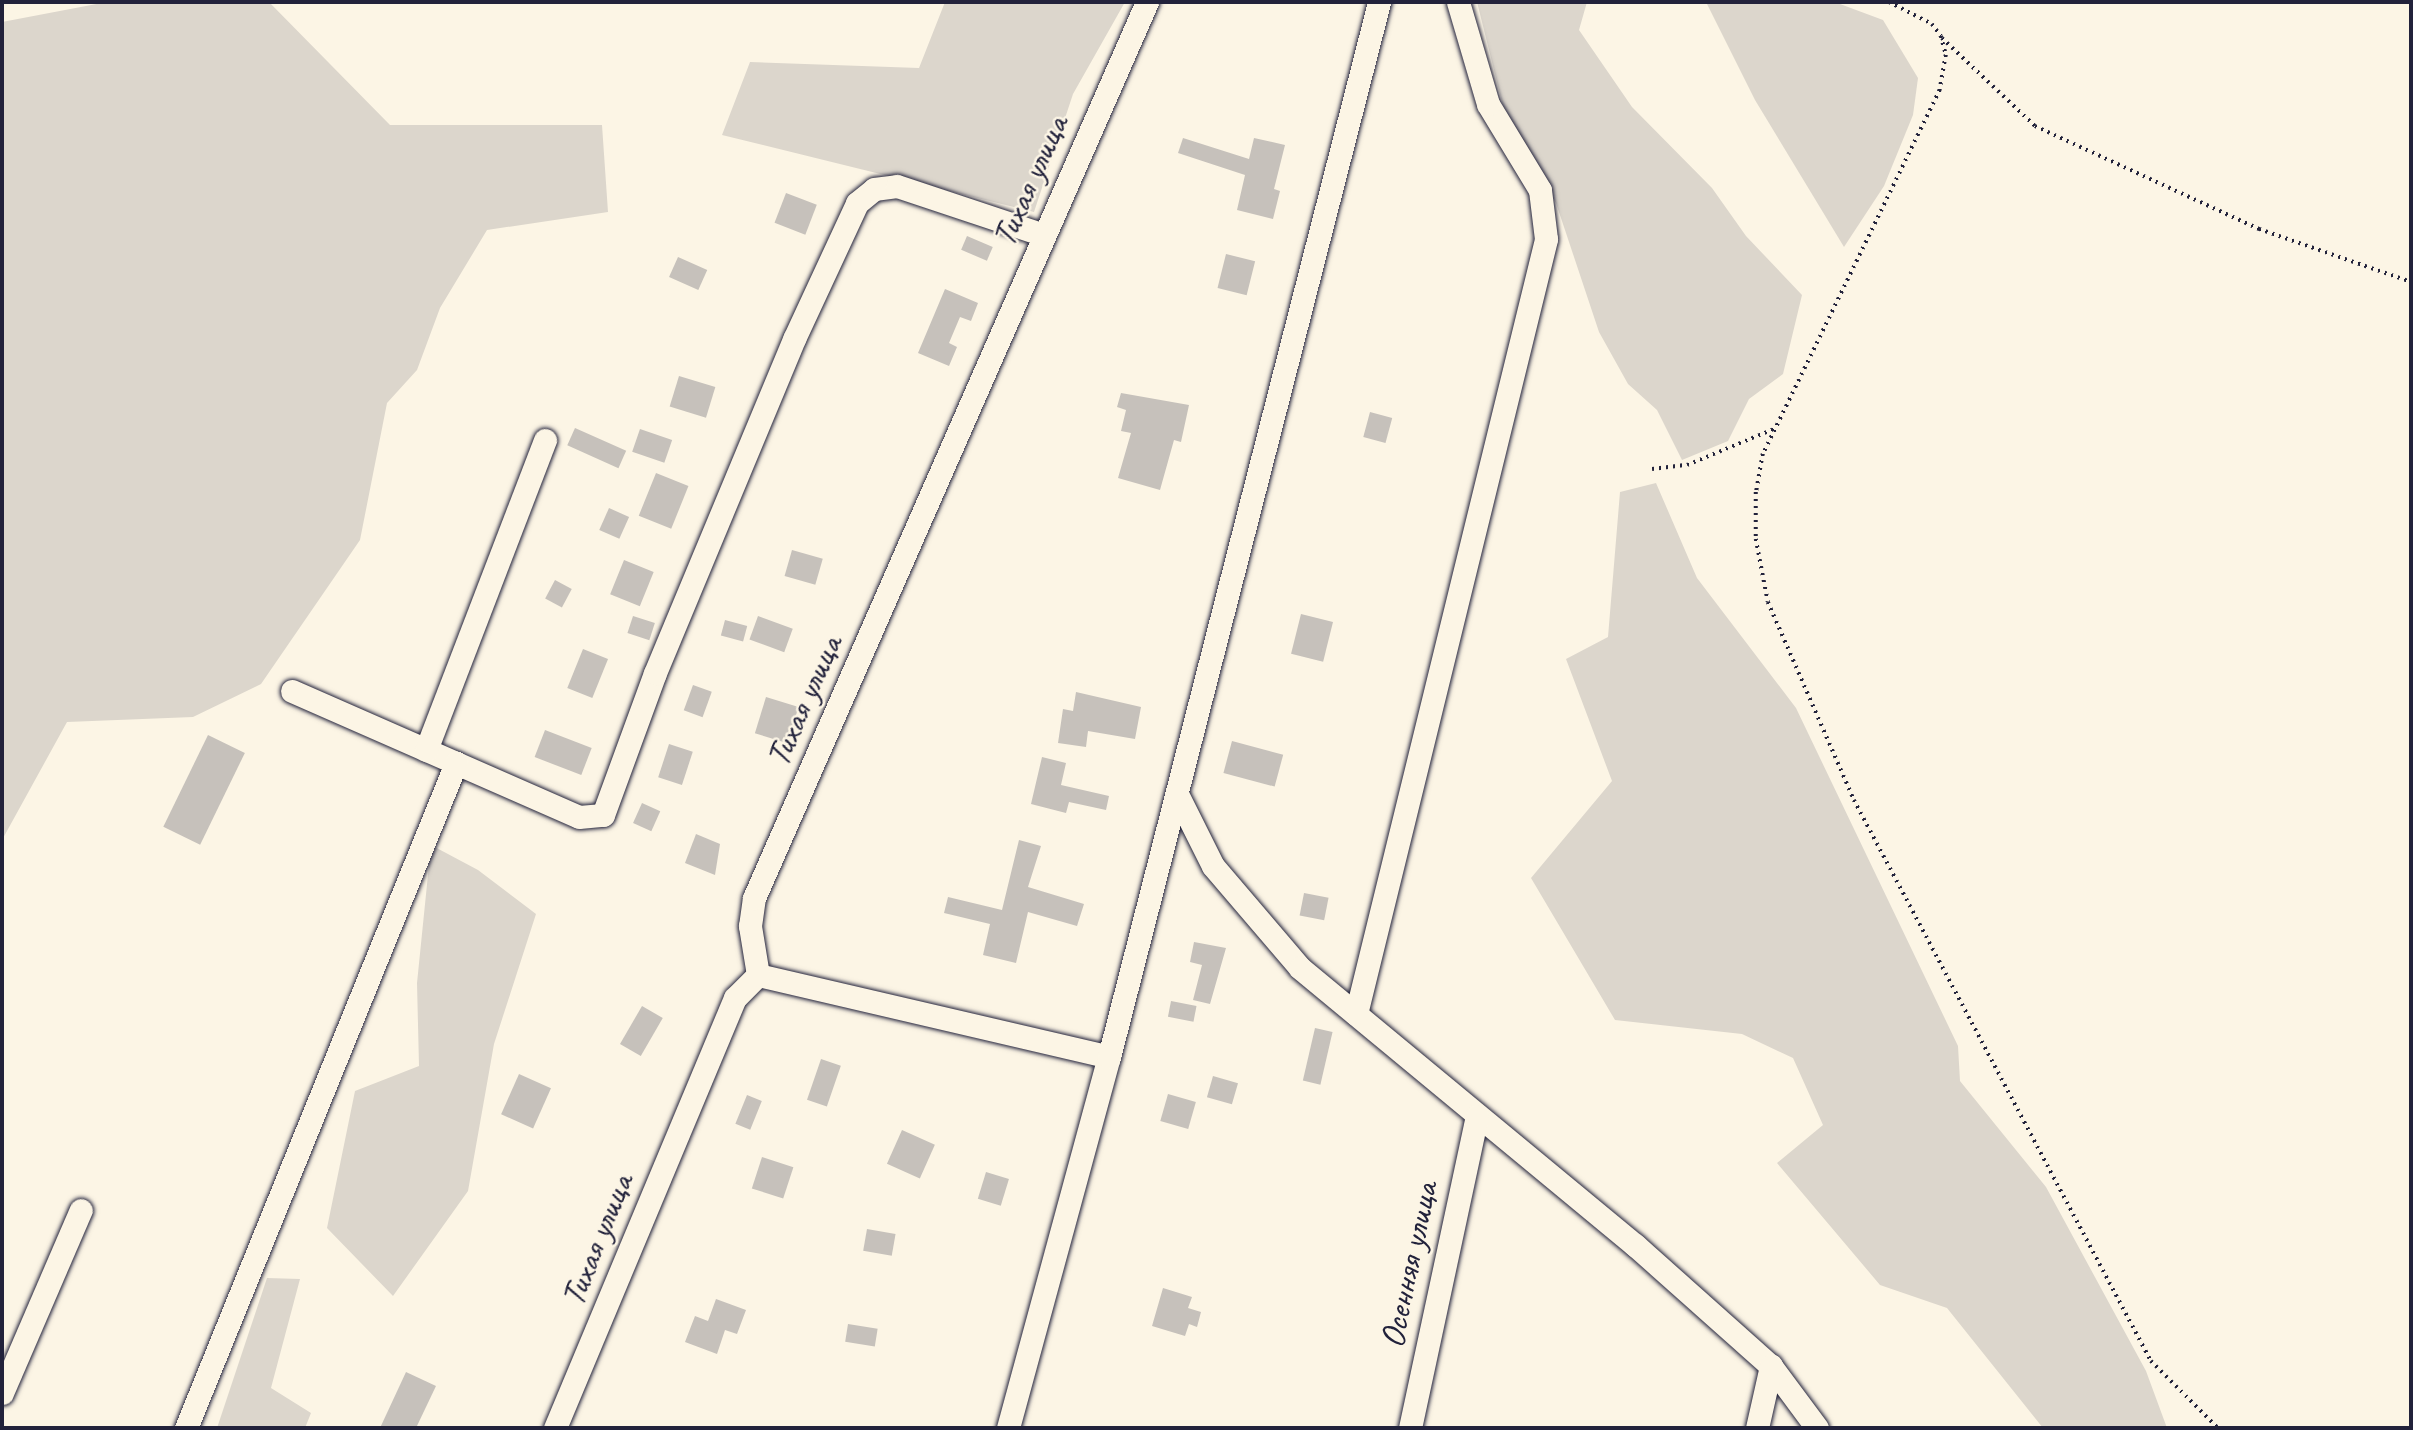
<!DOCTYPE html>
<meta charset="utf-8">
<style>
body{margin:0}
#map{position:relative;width:2413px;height:1430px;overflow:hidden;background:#fcf5e5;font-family:Caveat,sans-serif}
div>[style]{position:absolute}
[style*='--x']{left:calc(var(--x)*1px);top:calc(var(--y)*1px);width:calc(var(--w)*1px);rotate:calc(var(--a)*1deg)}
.green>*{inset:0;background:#dcd6cc}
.building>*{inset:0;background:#c6c1bb;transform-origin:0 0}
.path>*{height:3.5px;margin-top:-1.75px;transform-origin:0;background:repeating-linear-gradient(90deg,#22223b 0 2px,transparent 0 7px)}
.roads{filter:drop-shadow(0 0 2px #22223b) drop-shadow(0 0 2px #22223b)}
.minor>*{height:23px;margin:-11.5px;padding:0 11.5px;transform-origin:11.5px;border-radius:11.5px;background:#fcf5e5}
span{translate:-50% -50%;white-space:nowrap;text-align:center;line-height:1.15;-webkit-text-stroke:5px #fcf5e5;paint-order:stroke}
.street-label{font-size:35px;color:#22223b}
.frame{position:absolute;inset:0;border:4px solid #22223b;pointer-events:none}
</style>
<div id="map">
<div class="green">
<i style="clip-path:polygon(107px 2px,269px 2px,390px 125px,602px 125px,608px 212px,487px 230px,440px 308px,417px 370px,387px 403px,360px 540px,261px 684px,193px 717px,67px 722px,2px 840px,2px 22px)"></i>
<i style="clip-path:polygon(945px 2px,1125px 2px,1073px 94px,1034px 212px,722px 135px,750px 62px,919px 68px)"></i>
<i style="clip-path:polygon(1477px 2px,1587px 2px,1579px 30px,1632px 107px,1712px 188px,1746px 236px,1802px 295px,1783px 374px,1749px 399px,1728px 441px,1682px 460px,1657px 410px,1628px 384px,1599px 332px,1556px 203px,1516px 140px,1505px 114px)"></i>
<i style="clip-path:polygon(1706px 2px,1840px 4px,1883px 20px,1918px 78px,1913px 115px,1884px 186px,1844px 247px,1755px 100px)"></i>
<i style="clip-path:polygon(1656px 483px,1697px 578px,1796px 708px,1958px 1046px,1960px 1081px,2046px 1187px,2146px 1371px,2167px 1428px,2043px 1428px,1947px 1308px,1880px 1285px,1777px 1163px,1823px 1125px,1793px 1058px,1742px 1034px,1615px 1020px,1531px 878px,1612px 781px,1566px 659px,1608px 637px,1620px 492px)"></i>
<i style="clip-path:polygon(431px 845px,478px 870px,536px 914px,494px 1044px,468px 1191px,393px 1296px,327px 1228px,355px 1091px,419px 1066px,417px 983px)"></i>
<i style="clip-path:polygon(267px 1278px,300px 1279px,271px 1388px,311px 1413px,305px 1428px,217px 1428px)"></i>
</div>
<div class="building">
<i style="clip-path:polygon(1183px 138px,1249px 159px,1254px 138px,1285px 145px,1274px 189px,1280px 191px,1273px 219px,1237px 210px,1245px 175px,1178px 153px)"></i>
<i style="left:786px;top:193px;width:33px;height:32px;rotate:21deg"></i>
<i style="left:967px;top:236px;width:28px;height:15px;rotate:23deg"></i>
<i style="left:1226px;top:254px;width:30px;height:35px;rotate:14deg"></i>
<i style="left:678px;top:257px;width:32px;height:22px;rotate:24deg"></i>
<i style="clip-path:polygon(945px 289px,978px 303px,971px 321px,960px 317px,949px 343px,957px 347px,949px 366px,918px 353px)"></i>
<i style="left:679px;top:376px;width:38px;height:32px;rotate:17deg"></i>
<i style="clip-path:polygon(1121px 393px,1189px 405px,1181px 442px,1174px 440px,1160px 490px,1118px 478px,1131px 433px,1121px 431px,1126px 410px,1117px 407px)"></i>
<i style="left:1370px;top:412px;width:23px;height:26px;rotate:15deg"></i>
<i style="left:575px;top:428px;width:56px;height:19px;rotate:24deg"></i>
<i style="left:640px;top:429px;width:34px;height:24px;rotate:19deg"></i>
<i style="left:656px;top:473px;width:35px;height:46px;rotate:22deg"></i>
<i style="left:609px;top:508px;width:22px;height:24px;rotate:24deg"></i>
<i style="left:792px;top:550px;width:32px;height:27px;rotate:16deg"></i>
<i style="left:624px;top:560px;width:32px;height:37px;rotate:22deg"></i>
<i style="left:555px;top:580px;width:19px;height:21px;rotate:28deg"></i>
<i style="left:1301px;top:614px;width:33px;height:41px;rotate:14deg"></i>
<i style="left:633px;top:616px;width:23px;height:18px;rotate:18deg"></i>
<i style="left:758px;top:616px;width:37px;height:25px;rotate:20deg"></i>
<i style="left:725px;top:620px;width:23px;height:16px;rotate:15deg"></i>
<i style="left:583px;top:649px;width:27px;height:42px;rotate:22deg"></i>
<i style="left:693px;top:685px;width:20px;height:27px;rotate:20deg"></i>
<i style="clip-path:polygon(1076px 692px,1141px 707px,1135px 739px,1088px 731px,1086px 747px,1058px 743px,1063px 709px,1073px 711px)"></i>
<i style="left:766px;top:697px;width:34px;height:38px;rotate:17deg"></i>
<i style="left:545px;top:730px;width:50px;height:29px;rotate:21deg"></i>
<i style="left:208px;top:735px;width:41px;height:102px;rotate:26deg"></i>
<i style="left:1232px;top:741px;width:53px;height:33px;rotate:15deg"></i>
<i style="left:669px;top:744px;width:25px;height:35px;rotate:18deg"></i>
<i style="clip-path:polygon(1042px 757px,1066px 763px,1061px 785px,1109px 796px,1106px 810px,1069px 802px,1066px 813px,1031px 804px)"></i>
<i style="left:642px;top:803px;width:20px;height:22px;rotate:24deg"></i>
<i style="clip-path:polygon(696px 834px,720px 844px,715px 875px,685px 863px)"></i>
<i style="clip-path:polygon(1019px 840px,1041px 846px,1028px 887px,1084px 904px,1077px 926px,1028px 912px,1016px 963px,983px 955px,990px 924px,944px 913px,948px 897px,1002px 910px)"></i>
<i style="left:1304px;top:893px;width:25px;height:23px;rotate:11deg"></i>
<i style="clip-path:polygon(1194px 942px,1226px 948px,1210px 1004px,1193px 1000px,1202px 965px,1190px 962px)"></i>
<i style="left:1171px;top:1001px;width:26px;height:16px;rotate:11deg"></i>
<i style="left:642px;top:1006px;width:24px;height:44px;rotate:30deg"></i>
<i style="left:1315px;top:1028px;width:18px;height:54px;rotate:13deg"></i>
<i style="left:821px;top:1059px;width:21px;height:43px;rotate:19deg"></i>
<i style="left:519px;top:1074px;width:35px;height:44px;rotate:24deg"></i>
<i style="left:1213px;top:1076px;width:26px;height:22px;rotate:16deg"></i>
<i style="left:1168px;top:1094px;width:29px;height:28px;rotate:16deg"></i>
<i style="left:747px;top:1095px;width:16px;height:31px;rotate:22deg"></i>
<i style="left:902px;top:1130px;width:36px;height:37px;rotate:24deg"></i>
<i style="left:762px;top:1157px;width:33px;height:33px;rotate:18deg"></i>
<i style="left:986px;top:1172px;width:24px;height:28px;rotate:17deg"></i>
<i style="left:867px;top:1229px;width:29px;height:22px;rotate:10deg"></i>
<i style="clip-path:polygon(1163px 1288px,1192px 1297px,1188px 1308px,1201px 1312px,1197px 1327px,1189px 1324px,1185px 1336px,1152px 1326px)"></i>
<i style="clip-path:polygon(716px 1299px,746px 1310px,737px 1334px,725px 1330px,717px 1354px,685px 1342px,695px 1316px,708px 1321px)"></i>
<i style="left:848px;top:1324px;width:30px;height:18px;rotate:9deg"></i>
<i style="clip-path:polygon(406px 1372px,436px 1386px,416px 1428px,380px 1428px)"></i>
</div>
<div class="path">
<i style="--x:1889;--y:2;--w:48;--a:27.1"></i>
<i style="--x:1932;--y:24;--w:15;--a:53"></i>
<i style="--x:1941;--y:36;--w:20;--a:75"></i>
<i style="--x:1946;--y:55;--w:36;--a:100"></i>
<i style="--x:1940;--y:90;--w:405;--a:115.9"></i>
<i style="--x:1763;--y:454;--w:39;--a:100"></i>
<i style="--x:1756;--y:492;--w:47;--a:90"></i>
<i style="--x:1756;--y:539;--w:64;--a:79.2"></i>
<i style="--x:1768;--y:602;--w:216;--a:66.5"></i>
<i style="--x:1854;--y:800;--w:635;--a:62.1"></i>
<i style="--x:2151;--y:1361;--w:95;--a:45"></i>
<i style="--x:1942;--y:38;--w:128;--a:43.4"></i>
<i style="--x:2035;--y:126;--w:247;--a:24.7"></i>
<i style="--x:2259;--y:229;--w:161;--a:19.2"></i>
<i style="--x:1652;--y:469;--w:35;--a:-7"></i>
<i style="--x:1687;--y:465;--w:94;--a:-22.5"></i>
</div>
<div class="roads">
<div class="minor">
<i style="--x:292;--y:691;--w:313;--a:23.7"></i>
<i style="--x:579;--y:817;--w:24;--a:-5"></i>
<i style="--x:603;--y:815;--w:151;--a:-69.9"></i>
<i style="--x:655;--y:673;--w:362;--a:-67.4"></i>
<i style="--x:794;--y:339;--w:150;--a:-65.1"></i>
<i style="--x:857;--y:203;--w:22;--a:-39"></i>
<i style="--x:874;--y:189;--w:23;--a:-7"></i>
<i style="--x:897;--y:186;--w:155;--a:18.4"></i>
<i style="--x:426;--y:750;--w:332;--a:-69"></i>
<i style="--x:1177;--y:794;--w:80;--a:63.4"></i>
<i style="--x:1213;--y:866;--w:134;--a:49.5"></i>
<i style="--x:1300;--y:968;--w:435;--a:39.6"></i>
<i style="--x:1635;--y:1245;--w:182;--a:41.7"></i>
<i style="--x:1771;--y:1366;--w:77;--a:53.4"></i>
<i style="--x:758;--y:975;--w:360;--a:13.1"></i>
<i style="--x:1356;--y:1014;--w:798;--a:-76.22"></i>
<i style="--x:1546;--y:239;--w:49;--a:-97"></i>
<i style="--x:1540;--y:190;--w:100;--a:-121.2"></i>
<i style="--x:1488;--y:104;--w:106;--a:-106.4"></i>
<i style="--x:2;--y:1393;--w:199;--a:-66.7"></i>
<i style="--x:186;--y:1428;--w:718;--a:-67.9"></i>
<i style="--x:555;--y:1428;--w:466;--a:-67.3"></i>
<i style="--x:735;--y:998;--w:33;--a:-45"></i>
<i style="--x:758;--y:975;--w:50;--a:-99.3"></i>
<i style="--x:750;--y:926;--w:28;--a:-82"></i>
<i style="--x:754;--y:898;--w:978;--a:-66.32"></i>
<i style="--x:1008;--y:1428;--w:385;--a:-74.8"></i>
<i style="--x:1109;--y:1057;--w:1089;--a:-75.64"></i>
<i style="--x:1410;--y:1428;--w:319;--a:-77.9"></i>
<i style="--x:1757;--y:1428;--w:64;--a:-77.3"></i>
</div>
</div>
<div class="street-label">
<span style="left:1030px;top:181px;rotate:-66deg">Тихая улица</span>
<span style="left:804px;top:701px;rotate:-66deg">Тихая улица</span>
<span style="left:597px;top:1240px;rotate:-68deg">Тихая улица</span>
<span style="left:1409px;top:1265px;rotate:-78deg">Осенняя улица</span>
</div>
<div class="frame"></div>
</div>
